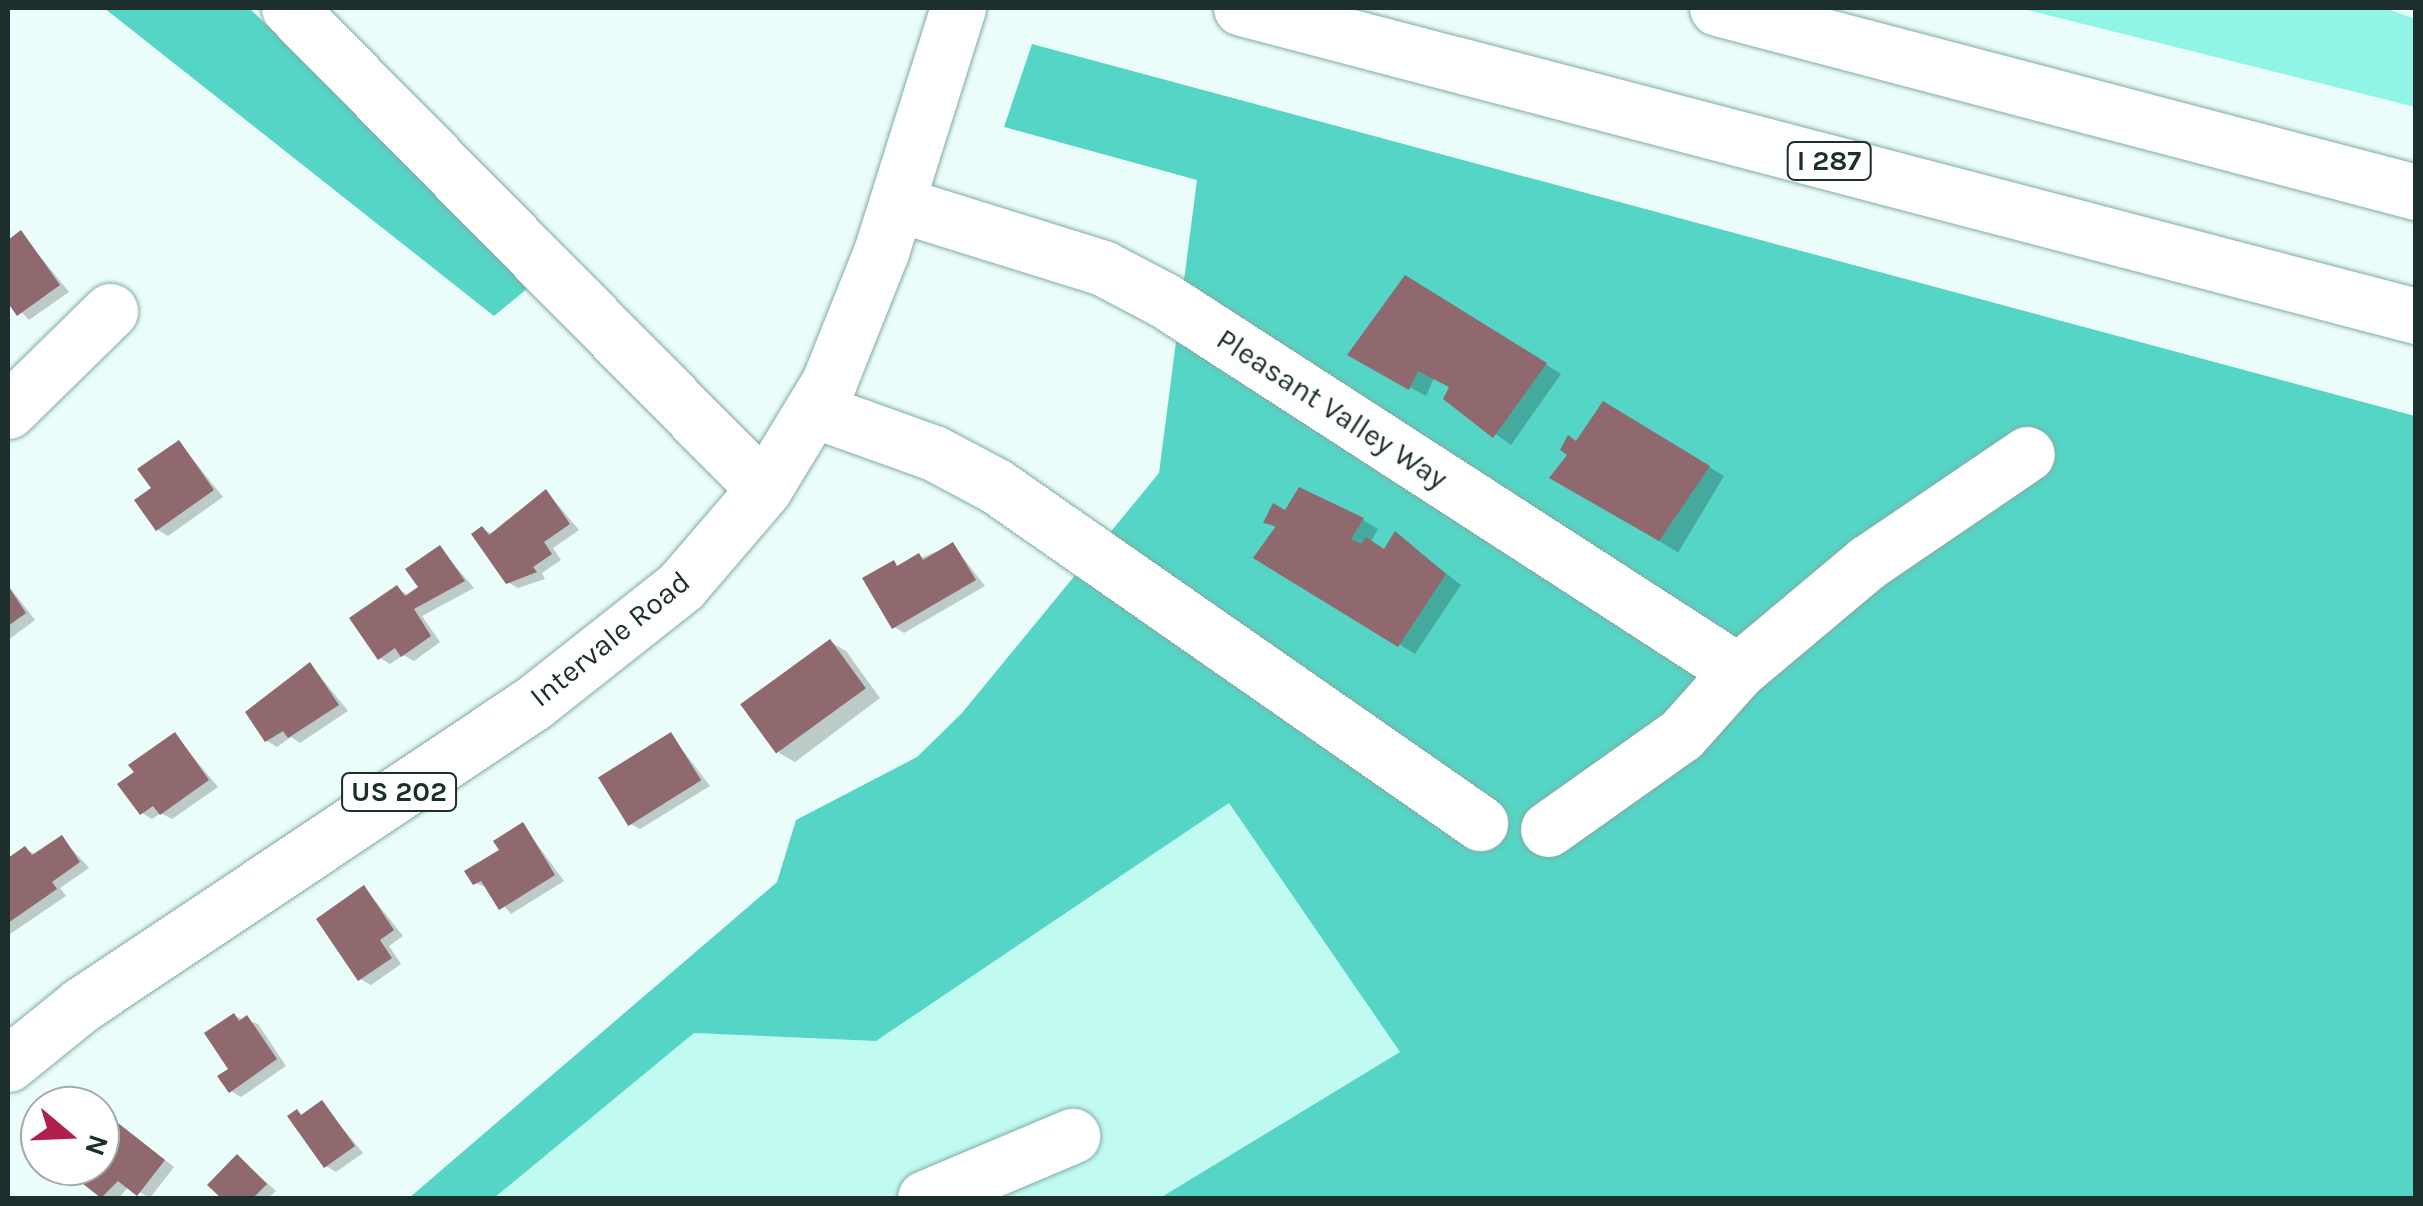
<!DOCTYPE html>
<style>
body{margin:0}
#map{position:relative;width:2423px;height:1206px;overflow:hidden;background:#ebfdfa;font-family:Karla,sans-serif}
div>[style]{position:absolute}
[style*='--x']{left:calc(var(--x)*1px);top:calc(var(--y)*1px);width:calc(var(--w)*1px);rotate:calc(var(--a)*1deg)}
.built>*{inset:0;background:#c1faf0}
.green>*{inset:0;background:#90f5e6}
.forest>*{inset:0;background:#55d5c5}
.shadow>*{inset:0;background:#0003;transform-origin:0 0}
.building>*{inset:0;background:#8f696e;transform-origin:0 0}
.roads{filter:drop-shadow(0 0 2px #80aca5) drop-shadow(0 0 2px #80aca5)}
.minor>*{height:55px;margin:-27.5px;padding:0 27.5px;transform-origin:27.5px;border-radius:27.5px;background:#fff}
.major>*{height:55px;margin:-27.5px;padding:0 27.5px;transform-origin:27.5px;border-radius:27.5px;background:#fff}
.highway>*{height:55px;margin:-27.5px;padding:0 27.5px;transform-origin:27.5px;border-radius:27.5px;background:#fff}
span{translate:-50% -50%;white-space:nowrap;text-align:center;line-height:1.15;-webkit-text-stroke:10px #fff;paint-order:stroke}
.shield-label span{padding:2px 8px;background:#fff;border:2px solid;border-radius:8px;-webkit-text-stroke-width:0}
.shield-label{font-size:28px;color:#1c2f2c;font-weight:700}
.street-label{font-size:30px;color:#1c2f2c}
.frame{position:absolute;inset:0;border:10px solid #1c2f2c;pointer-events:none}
.north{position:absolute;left:20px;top:1086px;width:100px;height:100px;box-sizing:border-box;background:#fff;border:2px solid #a4acab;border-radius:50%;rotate:109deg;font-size:28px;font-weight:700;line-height:40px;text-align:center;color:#1c2f2c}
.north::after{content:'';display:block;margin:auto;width:35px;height:45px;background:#b11f4a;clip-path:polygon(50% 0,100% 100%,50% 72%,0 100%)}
</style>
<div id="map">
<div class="built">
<i style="clip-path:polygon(1229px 803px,1400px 1052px,1160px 1198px,494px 1198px,694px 1033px,876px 1041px)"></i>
</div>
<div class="green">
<i style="clip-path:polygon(2019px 8px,2385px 8px,2415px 19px,2415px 107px)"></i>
</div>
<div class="forest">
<i style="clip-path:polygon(104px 8px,249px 8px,534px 283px,494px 316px)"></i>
<i style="clip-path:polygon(1032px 44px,2415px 416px,2415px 1198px,1160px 1198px,1400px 1052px,1229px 803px,876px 1041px,694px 1033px,494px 1198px,409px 1198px,777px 882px,796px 820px,917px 757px,962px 713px,1159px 473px,1197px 180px,1004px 127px)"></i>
</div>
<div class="shadow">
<i style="clip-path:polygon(21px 233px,69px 292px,29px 320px,8px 298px,8px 243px)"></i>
<i style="clip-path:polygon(1422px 287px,1561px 374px,1511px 445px,1446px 398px,1452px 387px,1434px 378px,1426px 396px,1351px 355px)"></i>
<i style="left:1604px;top:404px;width:140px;height:89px;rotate:31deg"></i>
<i style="clip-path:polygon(179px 442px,223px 497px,168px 536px,158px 530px,154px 489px)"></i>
<i style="clip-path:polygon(547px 492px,579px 530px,553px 548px,561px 560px,542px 573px,545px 579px,518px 588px,507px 582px,483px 529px,494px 535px)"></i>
<i style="clip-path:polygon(1286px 513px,1363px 520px,1378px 529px,1370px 543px,1385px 551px,1396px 534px,1461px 585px,1415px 654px,1257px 557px,1277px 528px,1266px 522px)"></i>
<i style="clip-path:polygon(953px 545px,985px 586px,904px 633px,894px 627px,866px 580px)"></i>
<i style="clip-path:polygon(440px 548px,474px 588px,422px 616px,440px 642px,414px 661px,403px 655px,390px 664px,380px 658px,397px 588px,409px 596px,421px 587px)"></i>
<i style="clip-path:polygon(8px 585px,35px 620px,8px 640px)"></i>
<i style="clip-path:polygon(830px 642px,846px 651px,880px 698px,795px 762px,779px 753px)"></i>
<i style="clip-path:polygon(311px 665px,348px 711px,300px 743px,291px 737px,277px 747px,267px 741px)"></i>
<i style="clip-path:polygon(175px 735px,218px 787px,172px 819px,161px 813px,152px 819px,142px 813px,137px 773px)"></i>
<i style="clip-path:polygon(671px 735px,710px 786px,640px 829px,629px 823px)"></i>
<i style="clip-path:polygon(523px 825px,564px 881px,511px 914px,488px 888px,475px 883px)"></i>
<i style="clip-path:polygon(62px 838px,89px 868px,60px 888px,66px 896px,10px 934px,8px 861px,25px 849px,37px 855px)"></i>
<i style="clip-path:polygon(365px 888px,403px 936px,389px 946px,401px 964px,371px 985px,360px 979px)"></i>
<i style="clip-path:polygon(234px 1016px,258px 1024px,286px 1066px,241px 1097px,231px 1091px)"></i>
<i style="clip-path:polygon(322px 1103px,363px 1153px,336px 1172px,326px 1166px,297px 1112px,304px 1116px)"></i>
<i style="clip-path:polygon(124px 1128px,174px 1167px,150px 1198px,129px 1186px,119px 1198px,105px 1198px,81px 1180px,100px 1166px,100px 1140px)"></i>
<i style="clip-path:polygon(238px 1157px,276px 1191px,268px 1198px,224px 1198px,211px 1185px)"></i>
</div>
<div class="building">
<i style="clip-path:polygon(21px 230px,60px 285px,17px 316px,8px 303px,8px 240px)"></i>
<i style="clip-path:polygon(1405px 275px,1547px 363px,1493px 438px,1443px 399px,1449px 387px,1418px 371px,1409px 390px,1347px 355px)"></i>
<i style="clip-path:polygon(1603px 401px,1710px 466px,1659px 541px,1549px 478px,1567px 455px,1560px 450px,1568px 435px,1576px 441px)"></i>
<i style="clip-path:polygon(179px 440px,214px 490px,156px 531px,134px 500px,151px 488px,137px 469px)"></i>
<i style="clip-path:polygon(1299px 487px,1364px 518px,1351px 539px,1361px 544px,1366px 537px,1384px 549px,1395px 531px,1446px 574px,1398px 647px,1253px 558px,1276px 526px,1263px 523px,1273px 503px,1285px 510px)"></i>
<i style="clip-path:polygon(546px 489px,570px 524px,544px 542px,552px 554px,533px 567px,537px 572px,506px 584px,471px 534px,482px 526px,489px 535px)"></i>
<i style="clip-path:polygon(953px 542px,976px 580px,892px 629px,862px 578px,894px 560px,897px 566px,919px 553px,923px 560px)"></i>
<i style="clip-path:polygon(440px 545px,465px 581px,414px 609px,431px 636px,401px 657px,395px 648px,378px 660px,349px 618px,397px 585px,405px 596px,418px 587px,405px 569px)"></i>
<i style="clip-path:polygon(8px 586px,26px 613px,8px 626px)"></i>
<i style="left:830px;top:639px;width:61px;height:111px;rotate:54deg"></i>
<i style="clip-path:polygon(310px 662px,339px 705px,288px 738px,283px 731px,265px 742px,245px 712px)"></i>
<i style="clip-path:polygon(175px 732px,209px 780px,160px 815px,153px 806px,140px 815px,117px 784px,134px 772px,128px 765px)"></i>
<i style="left:671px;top:732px;width:57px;height:86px;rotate:58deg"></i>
<i style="clip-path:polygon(523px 822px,555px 875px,499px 910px,481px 881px,473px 885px,464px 871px,499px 850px,493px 841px)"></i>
<i style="clip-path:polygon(62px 835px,80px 862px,52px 882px,57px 889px,8px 923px,8px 858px,25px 846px,32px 855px)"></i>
<i style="clip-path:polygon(364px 885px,394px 930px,380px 940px,392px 958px,358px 981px,316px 919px)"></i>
<i style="clip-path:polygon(234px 1013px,239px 1021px,247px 1015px,277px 1059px,229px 1093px,217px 1076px,228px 1069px,204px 1033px)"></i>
<i style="clip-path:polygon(322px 1100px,355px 1146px,324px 1168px,287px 1116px,297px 1109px,301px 1115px)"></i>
<i style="clip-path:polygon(113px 1119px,165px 1160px,137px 1196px,118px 1181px,101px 1198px,78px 1180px,84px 1173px,75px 1166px,100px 1166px,100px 1136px)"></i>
<i style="clip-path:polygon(237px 1154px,267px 1184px,253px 1198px,221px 1198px,207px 1185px)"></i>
</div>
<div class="roads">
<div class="minor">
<i style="--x:898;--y:204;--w:215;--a:17.3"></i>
<i style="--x:1103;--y:268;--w:69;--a:27.7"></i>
<i style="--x:1164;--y:300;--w:683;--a:32.88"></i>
<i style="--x:814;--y:410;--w:127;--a:19.7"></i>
<i style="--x:934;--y:453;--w:70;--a:28"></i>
<i style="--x:996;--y:486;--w:590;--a:34.85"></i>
<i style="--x:8;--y:411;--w:143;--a:-44.4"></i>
<i style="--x:1548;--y:829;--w:163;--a:-35.3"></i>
<i style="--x:1681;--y:735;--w:86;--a:-48.3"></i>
<i style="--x:1738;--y:671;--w:170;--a:-40"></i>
<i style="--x:1868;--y:562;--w:192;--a:-34.2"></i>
<i style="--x:925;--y:1198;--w:160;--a:-22.9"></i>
</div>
<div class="major">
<i style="--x:8;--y:1064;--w:94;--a:-38.9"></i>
<i style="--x:81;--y:1005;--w:544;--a:-33.75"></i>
<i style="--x:533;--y:703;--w:189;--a:-38.3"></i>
<i style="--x:681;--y:586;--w:128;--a:-49.4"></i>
<i style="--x:764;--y:489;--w:125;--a:-58.7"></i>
<i style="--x:829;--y:382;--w:140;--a:-68.2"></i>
<i style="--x:881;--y:252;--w:256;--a:-72.5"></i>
</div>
<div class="highway">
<i style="--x:289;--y:8;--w:676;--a:45.36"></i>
<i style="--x:1241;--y:8;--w:1215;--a:14.69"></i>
<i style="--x:1717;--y:8;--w:723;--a:14.75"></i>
</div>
</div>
<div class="shield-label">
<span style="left:1829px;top:161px">I 287</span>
<span style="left:399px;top:792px">US 202</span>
</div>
<div class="street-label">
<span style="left:1332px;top:409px;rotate:33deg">Pleasant Valley Way</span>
<span style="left:610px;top:639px;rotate:-39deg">Intervale Road</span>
</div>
<div class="frame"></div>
<div class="north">N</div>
</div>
